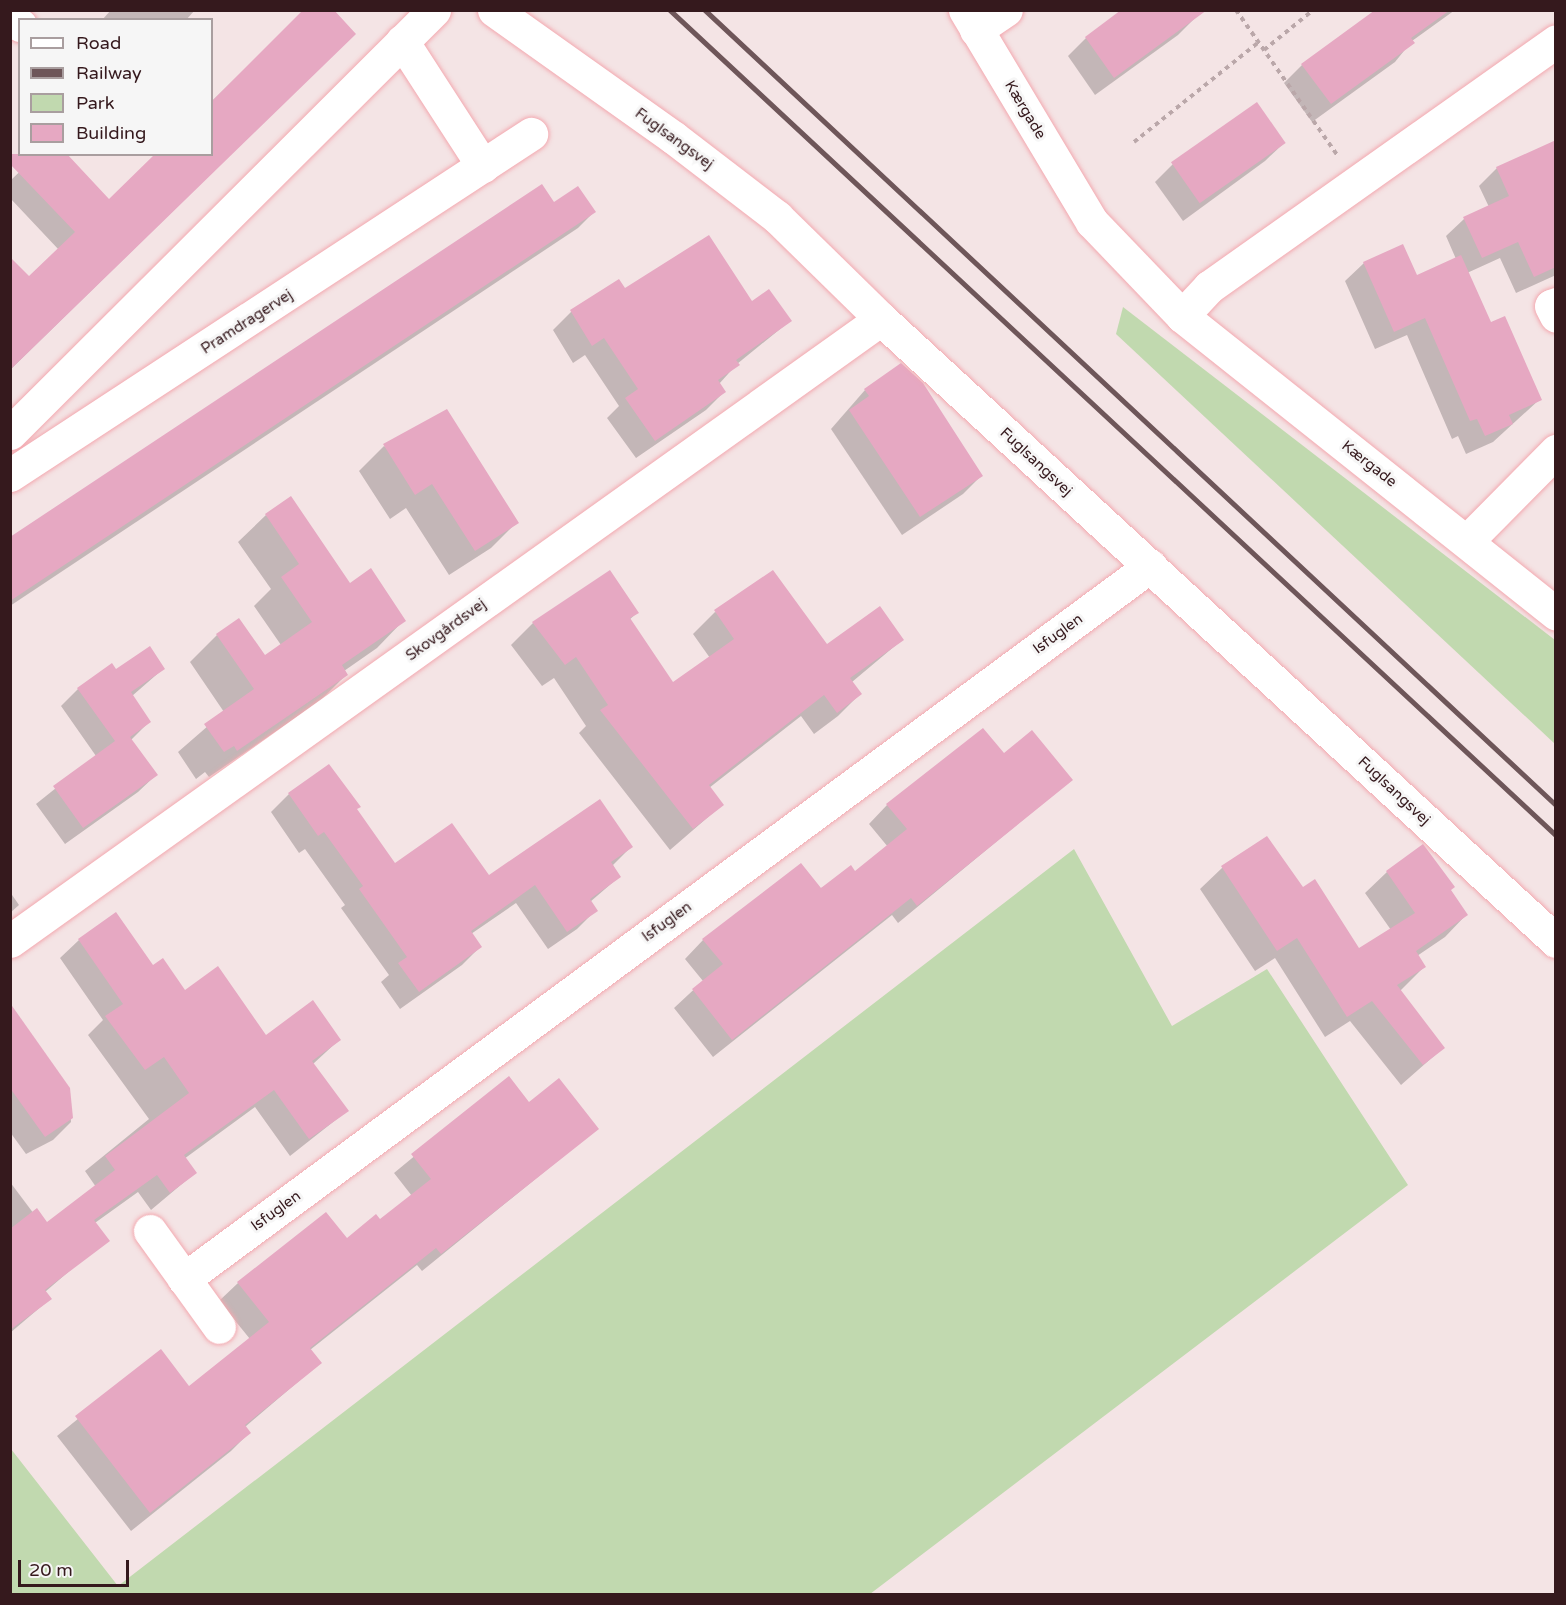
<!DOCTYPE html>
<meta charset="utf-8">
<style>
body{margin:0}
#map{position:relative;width:1566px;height:1605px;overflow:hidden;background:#f4e4e5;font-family:"Varela Round",sans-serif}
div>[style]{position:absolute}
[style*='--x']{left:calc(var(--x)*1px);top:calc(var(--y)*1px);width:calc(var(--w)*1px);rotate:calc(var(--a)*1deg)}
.green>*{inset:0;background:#c1d9af}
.shadow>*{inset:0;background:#0003}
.building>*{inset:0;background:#e6a8c2;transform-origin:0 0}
.path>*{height:4px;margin-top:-2px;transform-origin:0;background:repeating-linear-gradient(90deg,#baa7a9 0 4.5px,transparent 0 9px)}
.roads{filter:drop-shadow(0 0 2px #f3a9b0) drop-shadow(0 0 2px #f3a9b0)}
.minor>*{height:33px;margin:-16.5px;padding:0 16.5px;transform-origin:16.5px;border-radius:16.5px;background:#fff}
.rail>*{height:4.5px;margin:-2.25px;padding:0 2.25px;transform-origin:2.25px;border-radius:2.25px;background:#6e5659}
span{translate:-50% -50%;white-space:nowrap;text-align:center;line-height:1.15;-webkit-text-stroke:6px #f6f6f6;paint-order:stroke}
.street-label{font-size:15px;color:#35191d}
.frame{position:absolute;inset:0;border:12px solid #35191d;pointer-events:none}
.legend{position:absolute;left:18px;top:18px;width:195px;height:138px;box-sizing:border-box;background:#f6f6f6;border:2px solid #a99e9f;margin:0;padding:8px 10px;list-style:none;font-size:18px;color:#35191d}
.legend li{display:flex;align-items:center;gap:12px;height:30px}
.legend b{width:30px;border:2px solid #a99e9f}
.scale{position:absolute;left:18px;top:1560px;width:111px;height:27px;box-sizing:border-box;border:3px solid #35191d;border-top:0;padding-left:8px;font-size:18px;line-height:21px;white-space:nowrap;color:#35191d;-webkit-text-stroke:4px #f6f6f6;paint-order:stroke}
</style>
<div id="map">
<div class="green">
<i style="clip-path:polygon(1123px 307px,1555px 640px,1555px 744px,1116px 334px)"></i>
<i style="clip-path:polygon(1074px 849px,1172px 1026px,1267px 969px,1408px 1185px,870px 1594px,11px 1594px,11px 1449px,118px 1586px)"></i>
</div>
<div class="shadow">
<i style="clip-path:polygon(111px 10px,195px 10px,186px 20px,102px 20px)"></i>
<i style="clip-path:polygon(305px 10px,354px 34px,10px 370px,10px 297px,59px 250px,10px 198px,10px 181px,38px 154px,109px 201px,212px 154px,212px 101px)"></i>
<i style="clip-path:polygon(1378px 10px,1455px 10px,1412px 41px,1395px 62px,1312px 122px,1284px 83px,1302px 65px)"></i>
<i style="clip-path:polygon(1196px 17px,1178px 35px,1095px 95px,1068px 56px,1086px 38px)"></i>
<i style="clip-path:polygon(1556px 141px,1556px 275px,1516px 293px,1500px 258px,1467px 273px,1490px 324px,1540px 399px,1493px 442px,1466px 454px,1458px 436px,1452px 439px,1407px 335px,1375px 349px,1345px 281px,1364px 263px,1416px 277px,1456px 259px,1446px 236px,1464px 219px,1489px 207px,1479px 186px,1497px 168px)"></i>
<i style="clip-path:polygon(1284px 143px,1265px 161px,1183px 221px,1155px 182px,1173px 164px)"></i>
<i style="clip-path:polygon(554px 205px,594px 212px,578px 228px,10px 606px,10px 539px)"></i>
<i style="clip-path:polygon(625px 290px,752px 303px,790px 321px,737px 364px,719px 384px,724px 392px,706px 410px,636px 458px,607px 418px,619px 406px,585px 355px,573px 363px,553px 330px,571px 312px)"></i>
<i style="clip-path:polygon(865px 390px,981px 476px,963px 494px,902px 535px,831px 429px)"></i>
<i style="clip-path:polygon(384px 446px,517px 522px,491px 548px,449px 575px,406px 508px,390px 519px,359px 471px)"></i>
<i style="clip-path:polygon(266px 515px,350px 585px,404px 620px,377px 648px,344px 671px,346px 675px,319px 702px,209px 777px,205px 772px,196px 779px,178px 752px,224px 712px,190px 662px,217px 635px,264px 657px,281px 645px,254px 606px,271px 589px,238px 542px)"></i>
<i style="clip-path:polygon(715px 612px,826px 646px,902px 640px,852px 682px,860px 694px,838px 716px,814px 734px,801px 716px,709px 788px,722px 805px,670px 850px,579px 733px,586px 726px,554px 678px,542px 686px,511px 645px,533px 623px,637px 613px,629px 620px,672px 684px,710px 658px,693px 634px)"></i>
<i style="clip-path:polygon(163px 669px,132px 696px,149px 722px,131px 740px,156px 775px,138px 792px,65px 844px,36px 804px,96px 756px,61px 706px,78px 689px,115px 671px)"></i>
<i style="clip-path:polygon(1003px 755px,1071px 780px,898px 923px,892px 915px,713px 1057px,674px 1008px,703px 981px,685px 959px,703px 940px,855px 873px,888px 847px,869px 824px,887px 805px)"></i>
<i style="clip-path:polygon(289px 794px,356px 810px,395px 865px,489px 877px,631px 847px,613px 865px,619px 877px,590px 902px,596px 910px,577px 929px,548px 949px,516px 903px,471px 934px,480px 947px,462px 965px,400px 1009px,381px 982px,389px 975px,341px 908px,345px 905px,305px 849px,299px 853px,271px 812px)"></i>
<i style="clip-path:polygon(1267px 838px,1303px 889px,1358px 950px,1391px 930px,1365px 893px,1387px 872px,1423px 846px,1466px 915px,1445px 937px,1417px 956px,1424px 967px,1400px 991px,1443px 1048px,1401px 1085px,1350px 1021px,1325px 1037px,1275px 958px,1255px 971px,1200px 889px,1222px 868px)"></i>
<i style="clip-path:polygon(10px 892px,19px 905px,10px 913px)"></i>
<i style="clip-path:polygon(79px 940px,153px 968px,185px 992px,265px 1037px,339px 1040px,313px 1064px,347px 1111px,290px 1156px,255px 1107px,184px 1159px,195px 1173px,151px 1210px,138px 1192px,60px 1248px,74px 1267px,45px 1292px,50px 1299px,10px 1333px,10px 1182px,43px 1226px,96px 1187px,85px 1171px,149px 1119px,88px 1035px,103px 1020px,60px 958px)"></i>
<i style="clip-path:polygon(10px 1006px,69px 1088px,71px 1122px,53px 1140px,26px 1154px,10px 1132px)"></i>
<i style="clip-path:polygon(509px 1078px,529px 1104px,597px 1129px,422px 1271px,417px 1265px,310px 1350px,320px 1363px,245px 1427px,249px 1433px,231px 1451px,131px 1531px,57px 1436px,161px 1351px,189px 1388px,250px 1339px,219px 1301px,238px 1283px,326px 1215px,346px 1240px,380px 1221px,412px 1196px,394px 1173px)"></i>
</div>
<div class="building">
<i style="clip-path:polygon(303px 10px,334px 10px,356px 34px,10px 370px,10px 257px,29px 276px,75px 232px,10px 164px,10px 154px,67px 154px,109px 199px,155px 154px,212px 154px,212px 101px)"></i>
<i style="clip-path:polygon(1121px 10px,1207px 10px,1114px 78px,1085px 37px)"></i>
<i style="clip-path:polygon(1375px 10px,1450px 10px,1411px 38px,1415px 43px,1331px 104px,1301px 64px)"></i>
<i style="left:1257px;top:102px;width:50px;height:105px;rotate:55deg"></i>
<i style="clip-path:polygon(1556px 140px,1556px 267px,1534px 277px,1518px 242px,1482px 258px,1463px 217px,1509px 196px,1496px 167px)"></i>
<i style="clip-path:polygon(542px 184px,554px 202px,578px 186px,596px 212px,10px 601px,10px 537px)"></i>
<i style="clip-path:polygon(709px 235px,752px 301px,769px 289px,792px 321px,736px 360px,740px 365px,718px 380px,726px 392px,655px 441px,625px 398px,638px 389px,604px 338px,592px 346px,570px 310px,619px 279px,625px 288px)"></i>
<i style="clip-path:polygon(1403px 244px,1417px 275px,1461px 255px,1491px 322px,1505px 316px,1542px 400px,1509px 415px,1513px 424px,1485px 436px,1477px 419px,1470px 421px,1425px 318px,1394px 332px,1363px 262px)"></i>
<i style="clip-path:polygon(901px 363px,923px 383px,983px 476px,920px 517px,849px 410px,869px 396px,864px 389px)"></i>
<i style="clip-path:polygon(447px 409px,519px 523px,475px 551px,432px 484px,415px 495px,383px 444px)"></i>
<i style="clip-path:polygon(291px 496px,350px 583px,371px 568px,406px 621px,342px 665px,348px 675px,237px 751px,234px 746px,224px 752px,204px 724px,254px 689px,216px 634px,239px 618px,265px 655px,312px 622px,281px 577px,299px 564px,265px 514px)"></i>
<i style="clip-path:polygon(610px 570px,639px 613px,630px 618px,673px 682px,734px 639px,714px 610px,773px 570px,827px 644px,880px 606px,904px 640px,850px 678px,862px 694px,837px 713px,824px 695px,709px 785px,724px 805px,693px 829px,600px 710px,608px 705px,576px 657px,565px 665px,532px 622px)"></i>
<i style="clip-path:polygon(150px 646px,165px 669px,131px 692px,151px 722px,130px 737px,158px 775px,83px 828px,53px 786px,115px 741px,77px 688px,112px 663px,116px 669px)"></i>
<i style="clip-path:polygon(983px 728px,1004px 753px,1032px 730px,1073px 780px,917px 906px,911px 898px,732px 1040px,692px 989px,723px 964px,702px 939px,801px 863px,821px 888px,851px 865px,855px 871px,907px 829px,886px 804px)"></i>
<i style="clip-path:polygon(329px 764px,361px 807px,357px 809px,395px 863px,452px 823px,489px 875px,600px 799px,633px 847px,611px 862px,621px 877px,590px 899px,598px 911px,567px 932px,535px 885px,471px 931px,482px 947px,419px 992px,398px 963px,407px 957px,359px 889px,363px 886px,324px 832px,318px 836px,288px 793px)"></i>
<i style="clip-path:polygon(1267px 836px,1303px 887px,1315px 879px,1359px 948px,1415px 913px,1386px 871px,1423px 844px,1455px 887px,1451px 890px,1468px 915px,1416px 951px,1426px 967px,1397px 985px,1445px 1048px,1423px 1065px,1372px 1001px,1347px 1017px,1297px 938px,1277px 951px,1221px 866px)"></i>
<i style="clip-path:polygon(116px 912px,153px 965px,163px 958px,185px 990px,218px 966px,266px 1035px,313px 1000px,341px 1040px,312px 1061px,349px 1111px,309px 1139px,274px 1090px,184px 1155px,197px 1173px,170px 1193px,157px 1175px,94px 1220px,110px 1241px,45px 1290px,52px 1299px,10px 1330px,10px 1229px,37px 1208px,47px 1222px,115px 1170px,105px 1156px,189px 1093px,164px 1057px,145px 1070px,105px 1016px,123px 1004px,78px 939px)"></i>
<i style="clip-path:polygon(10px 1003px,70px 1088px,73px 1118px,45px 1137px,10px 1088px)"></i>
<i style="clip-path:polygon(509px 1076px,529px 1102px,559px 1078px,599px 1129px,441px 1254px,436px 1248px,310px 1348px,322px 1363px,245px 1425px,251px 1433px,150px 1513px,75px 1416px,161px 1349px,189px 1386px,269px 1322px,237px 1282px,326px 1212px,347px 1238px,376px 1214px,380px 1219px,431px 1179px,411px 1154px)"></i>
</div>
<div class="path">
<i style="--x:1236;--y:10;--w:177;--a:55.1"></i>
<i style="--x:1264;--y:50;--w:63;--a:-39.2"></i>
<i style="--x:1134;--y:142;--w:160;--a:-38.7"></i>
</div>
<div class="roads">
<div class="minor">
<i style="--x:494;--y:10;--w:221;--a:35.4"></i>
<i style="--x:674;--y:138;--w:130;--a:37.5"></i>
<i style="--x:777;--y:217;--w:146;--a:44.4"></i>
<i style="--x:881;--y:319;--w:918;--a:42.66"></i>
<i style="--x:965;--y:10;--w:247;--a:59.1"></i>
<i style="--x:1092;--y:222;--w:130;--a:46.2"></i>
<i style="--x:1182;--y:316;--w:478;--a:38.5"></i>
<i style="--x:10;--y:19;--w:12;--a:31"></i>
<i style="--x:976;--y:30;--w:36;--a:-34"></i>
<i style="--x:402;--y:41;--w:149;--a:57.1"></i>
<i style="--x:1556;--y:304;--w:5;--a:158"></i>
<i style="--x:1551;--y:306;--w:11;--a:63"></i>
<i style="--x:1182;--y:316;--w:40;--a:-47"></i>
<i style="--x:1209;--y:287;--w:425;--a:-35.3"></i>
<i style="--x:10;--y:433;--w:599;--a:-44.93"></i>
<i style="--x:10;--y:475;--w:623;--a:-33.21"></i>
<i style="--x:1467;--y:541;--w:127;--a:-45.3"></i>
<i style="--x:10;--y:941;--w:1070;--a:-35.53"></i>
<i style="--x:150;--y:1231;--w:118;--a:54.3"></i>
<i style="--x:184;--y:1279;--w:1201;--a:-36.43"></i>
</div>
</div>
<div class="rail">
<i style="--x:670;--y:10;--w:1211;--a:42.96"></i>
<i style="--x:705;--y:10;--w:1165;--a:43.05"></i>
</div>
<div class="street-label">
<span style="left:1025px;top:110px;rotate:59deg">Kærgade</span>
<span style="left:674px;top:139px;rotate:36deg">Fuglsangsvej</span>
<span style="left:247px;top:322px;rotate:-33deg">Pramdragervej</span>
<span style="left:1036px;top:462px;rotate:43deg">Fuglsangsvej</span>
<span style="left:1369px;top:464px;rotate:38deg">Kærgade</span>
<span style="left:446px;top:630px;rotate:-36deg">Skovgårdsvej</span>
<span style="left:1058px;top:634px;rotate:-36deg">Isfuglen</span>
<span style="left:1394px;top:791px;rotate:43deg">Fuglsangsvej</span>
<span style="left:667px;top:922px;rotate:-36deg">Isfuglen</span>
<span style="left:276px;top:1211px;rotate:-36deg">Isfuglen</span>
</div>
<div class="frame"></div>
<ul class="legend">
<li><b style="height:8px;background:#fff"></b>Road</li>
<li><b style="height:8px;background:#6e5659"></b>Railway</li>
<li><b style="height:16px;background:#c1d9af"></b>Park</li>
<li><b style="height:16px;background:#e6a8c2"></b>Building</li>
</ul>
<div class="scale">20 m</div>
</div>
